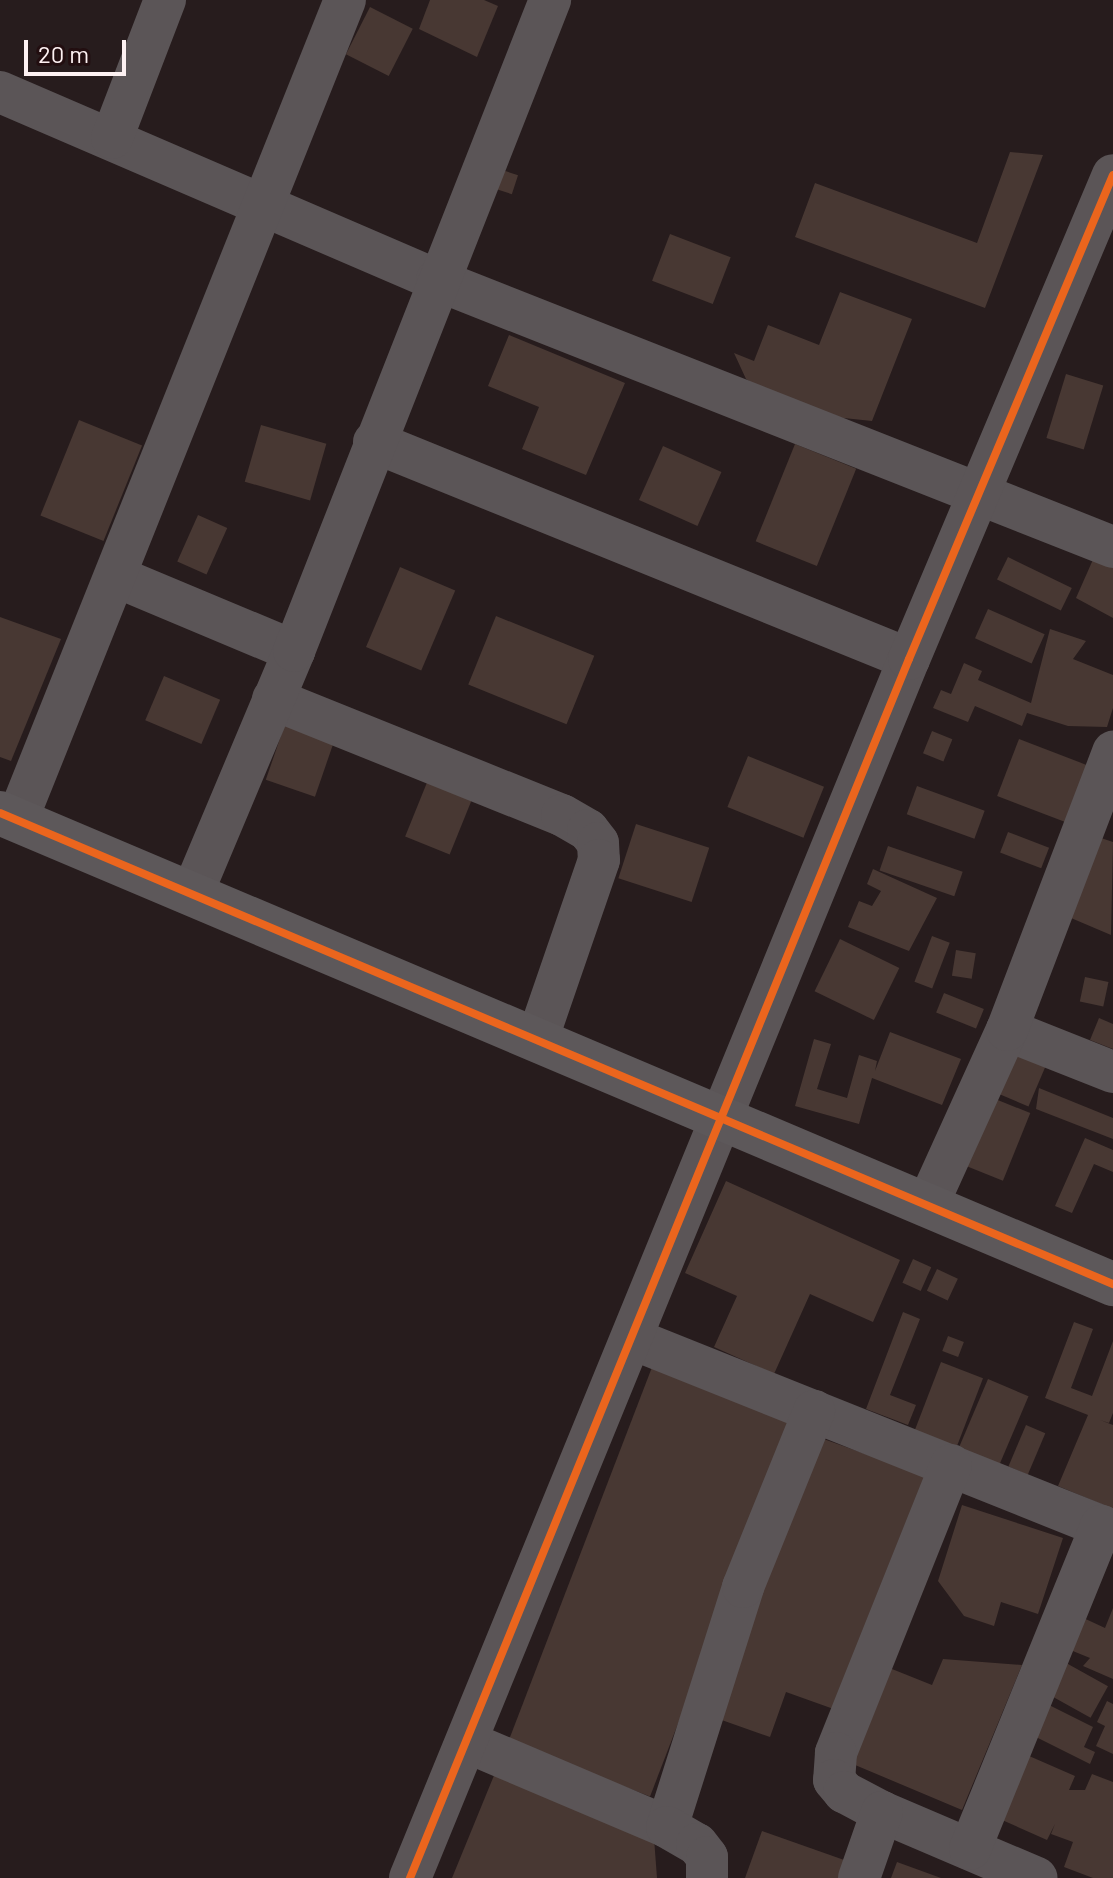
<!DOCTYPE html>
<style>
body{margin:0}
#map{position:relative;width:1113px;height:1878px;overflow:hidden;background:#271c1d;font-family:Barlow,sans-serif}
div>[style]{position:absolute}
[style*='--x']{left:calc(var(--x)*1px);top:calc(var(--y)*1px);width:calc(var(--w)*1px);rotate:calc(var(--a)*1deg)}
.building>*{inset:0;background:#483833;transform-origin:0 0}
.street>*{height:42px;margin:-21px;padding:0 21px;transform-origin:21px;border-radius:21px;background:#5b5557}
.secondary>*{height:44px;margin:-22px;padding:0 22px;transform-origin:22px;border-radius:22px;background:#5d585a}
.cycleway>*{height:8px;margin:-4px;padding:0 4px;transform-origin:4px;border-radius:4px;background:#eb651d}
span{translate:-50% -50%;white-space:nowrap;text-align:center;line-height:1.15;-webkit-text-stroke:8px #220e10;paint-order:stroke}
.scale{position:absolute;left:24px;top:40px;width:102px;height:36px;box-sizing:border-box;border:4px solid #fdf1f2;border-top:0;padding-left:10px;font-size:24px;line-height:28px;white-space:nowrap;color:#fdf1f2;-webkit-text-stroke:6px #220e10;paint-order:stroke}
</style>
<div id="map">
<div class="building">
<i style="clip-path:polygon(430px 0,484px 0,498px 6px,477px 57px,419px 29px)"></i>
<i style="left:370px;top:7px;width:48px;height:53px;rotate:27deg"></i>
<i style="clip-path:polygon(1010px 152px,1043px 155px,985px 308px,795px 237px,815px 183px,977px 243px)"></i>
<i style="left:499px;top:169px;width:20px;height:20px;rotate:18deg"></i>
<i style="left:670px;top:234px;width:65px;height:50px;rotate:21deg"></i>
<i style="clip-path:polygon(840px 292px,912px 319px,872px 421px,796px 413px,746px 379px,734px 353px,754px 361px,768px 325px,819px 345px)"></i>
<i style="clip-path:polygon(509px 335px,625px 383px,586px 475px,522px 449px,539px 407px,488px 386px)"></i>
<i style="left:1066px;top:374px;width:39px;height:67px;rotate:17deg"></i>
<i style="left:79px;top:420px;width:68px;height:103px;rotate:22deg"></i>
<i style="left:261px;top:425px;width:68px;height:59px;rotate:16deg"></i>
<i style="left:795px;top:444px;width:66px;height:105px;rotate:22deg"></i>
<i style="left:663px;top:446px;width:64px;height:59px;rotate:24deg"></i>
<i style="left:198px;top:515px;width:32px;height:51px;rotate:24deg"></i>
<i style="clip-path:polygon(1095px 555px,1113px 563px,1113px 618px,1076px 598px)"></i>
<i style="left:1008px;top:557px;width:71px;height:25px;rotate:26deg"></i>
<i style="left:400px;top:567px;width:60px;height:87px;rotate:23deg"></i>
<i style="left:988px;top:609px;width:62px;height:32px;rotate:24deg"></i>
<i style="left:496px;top:616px;width:106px;height:74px;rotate:22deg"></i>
<i style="clip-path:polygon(0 617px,61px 639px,11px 761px,0 757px)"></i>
<i style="clip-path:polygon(1050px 629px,1086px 641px,1073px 659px,1113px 675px,1113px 708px,1107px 727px,1068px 726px,1027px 713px,1022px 726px,975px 706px,968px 722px,933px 708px,941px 690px,951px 694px,964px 663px,982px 671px,978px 680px,1031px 703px)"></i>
<i style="left:164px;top:676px;width:61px;height:48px;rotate:23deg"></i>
<i style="left:285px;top:724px;width:52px;height:59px;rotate:19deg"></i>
<i style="left:932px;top:731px;width:22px;height:24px;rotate:22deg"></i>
<i style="left:1019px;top:739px;width:75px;height:61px;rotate:21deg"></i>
<i style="left:748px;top:756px;width:82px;height:55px;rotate:22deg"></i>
<i style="left:428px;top:780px;width:48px;height:61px;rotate:22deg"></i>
<i style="left:917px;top:786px;width:72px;height:30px;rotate:20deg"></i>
<i style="left:636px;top:824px;width:77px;height:57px;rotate:18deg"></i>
<i style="left:1008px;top:832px;width:44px;height:22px;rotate:21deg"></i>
<i style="clip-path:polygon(1092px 835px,1113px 842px,1111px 935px,1071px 918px)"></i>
<i style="left:888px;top:846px;width:79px;height:26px;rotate:19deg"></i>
<i style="clip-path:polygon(873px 869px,937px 898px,909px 951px,848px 927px,859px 901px,872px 906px,881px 891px,867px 884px)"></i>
<i style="left:932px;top:936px;width:19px;height:49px;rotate:21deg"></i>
<i style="left:840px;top:939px;width:66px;height:58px;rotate:26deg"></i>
<i style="left:956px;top:950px;width:20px;height:26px;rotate:9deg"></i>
<i style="left:1085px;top:977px;width:24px;height:25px;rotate:12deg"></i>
<i style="left:944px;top:993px;width:43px;height:21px;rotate:22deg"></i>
<i style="clip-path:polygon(1099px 1018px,1113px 1024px,1113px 1049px,1090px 1040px)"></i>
<i style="clip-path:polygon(890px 1032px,961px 1059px,942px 1105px,872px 1078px,859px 1124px,795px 1106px,814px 1039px,831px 1044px,817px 1089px,847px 1098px,859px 1055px,877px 1061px,875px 1071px)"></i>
<i style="left:1008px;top:1037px;width:46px;height:56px;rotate:23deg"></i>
<i style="clip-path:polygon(1039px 1088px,1113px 1118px,1113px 1139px,1036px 1109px)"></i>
<i style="left:983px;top:1094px;width:51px;height:73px;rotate:22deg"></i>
<i style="clip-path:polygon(1085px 1138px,1113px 1150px,1113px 1172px,1094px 1164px,1072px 1213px,1055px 1206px)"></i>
<i style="clip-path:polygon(726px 1181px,900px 1260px,873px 1322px,810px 1294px,774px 1374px,714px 1347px,737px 1296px,685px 1273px)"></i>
<i style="left:913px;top:1259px;width:20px;height:26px;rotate:24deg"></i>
<i style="left:937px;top:1269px;width:23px;height:24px;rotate:25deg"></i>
<i style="clip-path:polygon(903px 1312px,920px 1319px,890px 1395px,916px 1405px,908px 1425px,866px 1409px)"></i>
<i style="clip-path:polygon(1074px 1322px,1093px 1329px,1071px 1388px,1092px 1396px,1113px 1341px,1113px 1413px,1109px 1423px,1100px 1420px,1113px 1425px,1113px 1509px,1058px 1486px,1088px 1415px,1045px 1398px)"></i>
<i style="left:948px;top:1336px;width:17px;height:16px;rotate:21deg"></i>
<i style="left:654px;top:1362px;width:152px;height:407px;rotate:21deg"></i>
<i style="left:941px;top:1362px;width:45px;height:75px;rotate:21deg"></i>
<i style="left:988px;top:1379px;width:44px;height:80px;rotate:23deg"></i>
<i style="left:1026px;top:1425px;width:21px;height:45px;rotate:23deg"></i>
<i style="clip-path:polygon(818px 1437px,927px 1476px,842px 1712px,786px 1692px,770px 1737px,716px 1718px)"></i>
<i style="clip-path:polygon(962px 1505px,1063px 1538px,1038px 1614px,1001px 1602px,994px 1626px,964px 1616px,938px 1581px)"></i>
<i style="clip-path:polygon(1113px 1608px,1113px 1679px,1083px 1666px,1090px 1658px,1063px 1647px,1077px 1615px,1105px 1628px)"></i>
<i style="clip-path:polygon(943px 1659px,1022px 1665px,962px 1810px,848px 1762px,887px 1667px,932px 1685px)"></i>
<i style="left:1059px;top:1659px;width:56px;height:36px;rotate:29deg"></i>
<i style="clip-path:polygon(1041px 1701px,1093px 1727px,1084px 1747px,1095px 1752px,1090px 1764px,1026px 1732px)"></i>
<i style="clip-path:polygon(1107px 1701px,1113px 1704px,1113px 1754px,1096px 1746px,1105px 1726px,1097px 1722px)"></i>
<i style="clip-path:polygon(1020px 1752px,1075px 1776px,1069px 1790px,1085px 1790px,1092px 1774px,1113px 1782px,1113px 1878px,1093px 1878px,1064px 1867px,1073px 1842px,1051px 1834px,1055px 1824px,1047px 1840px,993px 1816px)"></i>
<i style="clip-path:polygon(495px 1773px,654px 1838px,657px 1878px,452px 1878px)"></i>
<i style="clip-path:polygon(762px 1831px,847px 1861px,841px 1878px,745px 1878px)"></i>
<i style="clip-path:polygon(897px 1862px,941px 1878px,891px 1878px)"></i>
</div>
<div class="street">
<i style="--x:0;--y:92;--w:476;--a:23.3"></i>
<i style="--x:437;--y:280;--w:727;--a:21.55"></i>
<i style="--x:112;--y:138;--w:148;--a:-69"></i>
<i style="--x:374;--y:442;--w:577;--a:22.08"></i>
<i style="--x:117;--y:577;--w:192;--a:22.7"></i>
<i style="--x:273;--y:699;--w:311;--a:21.9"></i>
<i style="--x:562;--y:815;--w:30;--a:30"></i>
<i style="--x:588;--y:830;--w:16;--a:52"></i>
<i style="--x:598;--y:843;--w:17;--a:87"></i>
<i style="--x:599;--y:860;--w:190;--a:109"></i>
<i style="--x:17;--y:820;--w:883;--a:-68.2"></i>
<i style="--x:192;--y:894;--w:264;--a:-67.2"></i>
<i style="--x:294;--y:651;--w:700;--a:-68.53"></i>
<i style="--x:1007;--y:1030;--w:114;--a:21.6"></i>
<i style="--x:927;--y:1206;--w:193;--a:-65.6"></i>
<i style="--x:1007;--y:1030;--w:298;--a:-69.1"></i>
<i style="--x:633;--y:1339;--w:517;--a:21.8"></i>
<i style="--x:951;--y:1465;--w:310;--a:111.8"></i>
<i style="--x:836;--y:1753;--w:27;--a:94"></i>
<i style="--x:834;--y:1780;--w:16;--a:50"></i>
<i style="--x:844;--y:1792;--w:43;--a:27.8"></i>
<i style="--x:882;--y:1812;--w:168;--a:23.1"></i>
<i style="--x:467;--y:1742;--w:217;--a:23"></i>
<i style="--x:667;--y:1827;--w:252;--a:-72.4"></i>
<i style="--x:743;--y:1587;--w:190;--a:-68"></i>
<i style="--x:667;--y:1827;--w:34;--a:30"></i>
<i style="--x:697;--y:1844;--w:16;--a:52"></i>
<i style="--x:707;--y:1857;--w:21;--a:90"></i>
<i style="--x:970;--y:1849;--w:349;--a:-67.9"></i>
<i style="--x:410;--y:1878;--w:1317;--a:-67.74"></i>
<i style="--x:909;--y:659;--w:525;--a:-67.15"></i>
<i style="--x:859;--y:1878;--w:70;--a:-70.8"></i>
</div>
<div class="secondary">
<i style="--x:0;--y:813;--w:1209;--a:22.94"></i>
</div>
<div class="cycleway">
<i style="--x:0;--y:813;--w:1209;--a:22.94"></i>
<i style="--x:410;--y:1878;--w:1317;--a:-67.74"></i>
<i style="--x:909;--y:659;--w:525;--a:-67.15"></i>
</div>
<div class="scale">20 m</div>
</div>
